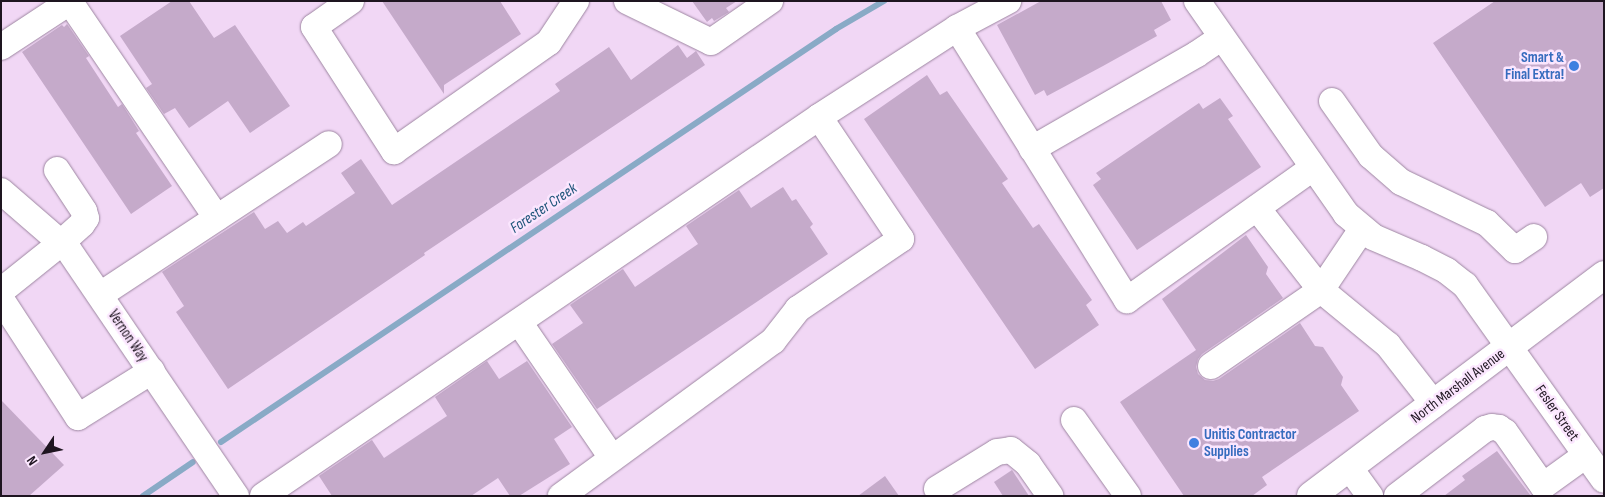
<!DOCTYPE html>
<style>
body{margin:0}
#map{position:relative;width:1605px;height:497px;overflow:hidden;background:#f1d7f5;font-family:"Sofia Sans Condensed",sans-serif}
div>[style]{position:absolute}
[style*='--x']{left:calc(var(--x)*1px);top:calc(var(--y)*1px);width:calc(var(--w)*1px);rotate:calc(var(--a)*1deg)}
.stream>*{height:6px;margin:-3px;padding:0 3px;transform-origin:3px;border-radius:3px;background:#89aac6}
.building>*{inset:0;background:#c5aaca}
.roads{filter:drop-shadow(0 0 1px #9d86a1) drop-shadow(0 0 1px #9d86a1)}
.minor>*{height:26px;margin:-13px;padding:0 13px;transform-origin:13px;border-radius:13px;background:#fff}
.major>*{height:28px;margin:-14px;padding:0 14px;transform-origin:14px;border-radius:14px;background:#fff}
.dots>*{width:14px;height:14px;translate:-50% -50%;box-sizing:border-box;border:2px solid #fbe6fe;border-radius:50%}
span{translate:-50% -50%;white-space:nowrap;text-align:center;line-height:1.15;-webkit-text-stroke:5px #fbe6fe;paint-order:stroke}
.shop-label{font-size:15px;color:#366cbe;font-weight:700}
.right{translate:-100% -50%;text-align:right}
.left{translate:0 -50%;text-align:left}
.street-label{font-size:15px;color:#1e1520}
.water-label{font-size:16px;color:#1f557b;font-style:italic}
.frame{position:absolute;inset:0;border:2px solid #1e1520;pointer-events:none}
.north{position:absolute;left:20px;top:427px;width:50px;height:50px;-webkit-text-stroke:4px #fbe6fe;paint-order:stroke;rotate:236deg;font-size:14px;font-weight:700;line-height:20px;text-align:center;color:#1e1520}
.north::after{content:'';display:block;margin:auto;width:18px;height:22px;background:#1e1520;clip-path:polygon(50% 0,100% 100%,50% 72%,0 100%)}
</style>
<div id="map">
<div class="stream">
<i style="--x:221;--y:442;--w:741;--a:-33.88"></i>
<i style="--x:836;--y:29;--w:56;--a:-30.3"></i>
<i style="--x:143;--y:496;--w:60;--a:-34.2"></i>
</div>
<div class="building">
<i style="clip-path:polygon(172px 1px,189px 1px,214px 38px,235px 25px,290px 106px,250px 133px,228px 101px,189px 128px,175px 108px,164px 114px,146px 88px,152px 84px,120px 36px)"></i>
<i style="clip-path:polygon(382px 1px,500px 1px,521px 34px,444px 85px,444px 94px)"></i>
<i style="clip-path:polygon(692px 1px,737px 1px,726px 8px,729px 12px,714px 21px,712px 18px,707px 22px)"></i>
<i style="clip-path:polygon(1041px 1px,1161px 1px,1171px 20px,1154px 30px,1157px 36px,1103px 66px,1047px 96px,1044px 90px,1035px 95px,997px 25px)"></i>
<i style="clip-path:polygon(1495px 1px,1604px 1px,1604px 188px,1590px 197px,1581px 183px,1545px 207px,1433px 43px)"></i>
<i style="clip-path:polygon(67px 24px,89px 56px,86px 58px,118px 107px,122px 104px,139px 131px,136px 133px,172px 186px,131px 214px,22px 52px,62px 25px,64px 27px)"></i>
<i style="clip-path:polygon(678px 45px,687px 58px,696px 51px,705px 65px,424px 253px,425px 255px,228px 389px,176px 312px,184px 306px,162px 272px,254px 212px,265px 229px,278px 221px,287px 233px,303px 222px,306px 226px,355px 193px,341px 173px,361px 159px,392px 205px,560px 91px,555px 84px,609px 47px,631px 80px)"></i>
<i style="clip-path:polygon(927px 75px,940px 95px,947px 91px,1008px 179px,1002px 183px,1033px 228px,1039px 224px,1092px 300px,1086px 305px,1099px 325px,1035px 369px,864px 119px)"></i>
<i style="clip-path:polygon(1220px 98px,1233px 116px,1228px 119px,1261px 167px,1137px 250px,1093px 185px,1101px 179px,1096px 173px,1199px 103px,1203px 109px)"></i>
<i style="clip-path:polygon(783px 187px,792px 201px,796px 199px,813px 224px,810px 227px,828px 254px,597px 409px,552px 344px,583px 323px,570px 305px,623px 269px,635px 287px,698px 244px,686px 226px,739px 190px,751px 208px)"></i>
<i style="clip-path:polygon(1246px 235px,1268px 267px,1266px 274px,1283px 298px,1202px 354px,1198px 359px,1196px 367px,1198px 374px,1205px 380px,1213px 381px,1219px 379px,1300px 323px,1315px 346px,1323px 347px,1343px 377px,1341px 385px,1359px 411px,1262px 477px,1267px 485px,1252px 496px,1184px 496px,1120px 402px,1196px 350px,1162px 299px)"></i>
<i style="clip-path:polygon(487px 361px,499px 379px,527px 361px,572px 427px,554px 439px,570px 464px,519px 496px,510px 496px,498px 478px,471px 496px,332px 496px,319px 476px,372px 440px,384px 458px,447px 416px,435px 397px)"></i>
<i style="clip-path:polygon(1px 400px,64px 465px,29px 496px,1px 496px)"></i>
<i style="clip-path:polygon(1497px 451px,1531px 496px,1444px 496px,1465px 480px,1462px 476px)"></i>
<i style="clip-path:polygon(1012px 470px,1029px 496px,1003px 496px,994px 482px)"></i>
<i style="clip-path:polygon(885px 476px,899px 496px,858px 496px)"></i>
</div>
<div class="roads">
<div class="minor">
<i style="--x:351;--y:1;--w:45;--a:144.9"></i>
<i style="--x:314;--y:27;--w:148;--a:57.2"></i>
<i style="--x:394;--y:151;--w:189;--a:-35.1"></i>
<i style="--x:549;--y:42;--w:49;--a:-56.6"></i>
<i style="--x:627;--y:1;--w:93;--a:26"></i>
<i style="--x:711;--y:42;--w:72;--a:-34.8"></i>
<i style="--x:1197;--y:1;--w:260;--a:55"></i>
<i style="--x:1346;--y:214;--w:35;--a:40"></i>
<i style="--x:1373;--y:237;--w:53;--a:23.2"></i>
<i style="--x:1422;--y:258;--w:28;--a:27"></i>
<i style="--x:1447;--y:271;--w:23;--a:38"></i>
<i style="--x:1465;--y:285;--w:239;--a:54.5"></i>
<i style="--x:70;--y:2;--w:261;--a:55.8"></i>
<i style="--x:957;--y:28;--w:321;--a:58"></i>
<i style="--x:1127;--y:300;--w:228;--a:-35.4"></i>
<i style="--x:1;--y:47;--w:84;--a:-33.3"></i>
<i style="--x:1332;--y:101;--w:67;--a:54.7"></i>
<i style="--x:1371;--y:156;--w:40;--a:41"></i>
<i style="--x:1401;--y:182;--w:95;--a:25.5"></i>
<i style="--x:1487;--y:223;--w:39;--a:44"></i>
<i style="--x:1515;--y:250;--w:23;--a:-34"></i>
<i style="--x:819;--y:117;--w:164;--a:-32.8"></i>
<i style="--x:957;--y:28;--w:58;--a:-27.9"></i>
<i style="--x:1032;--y:149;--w:190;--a:-29.9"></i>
<i style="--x:1197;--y:54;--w:30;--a:-34"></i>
<i style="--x:1;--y:191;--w:89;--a:40.9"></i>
<i style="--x:68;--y:249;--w:299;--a:55.8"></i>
<i style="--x:1257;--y:208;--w:104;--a:52"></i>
<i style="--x:1321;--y:290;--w:87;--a:39.4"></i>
<i style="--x:1388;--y:345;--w:75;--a:52.1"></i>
<i style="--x:1;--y:291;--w:77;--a:-38.7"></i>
<i style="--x:61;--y:243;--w:28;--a:-42"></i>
<i style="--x:82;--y:224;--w:7;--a:-56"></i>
<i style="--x:86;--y:218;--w:7;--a:-106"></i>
<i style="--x:84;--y:211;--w:49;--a:-123.4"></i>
<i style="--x:100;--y:295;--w:274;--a:-33.4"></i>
<i style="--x:1;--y:299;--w:141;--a:56.9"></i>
<i style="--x:78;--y:417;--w:87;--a:-31.9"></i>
<i style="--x:519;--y:322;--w:165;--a:55.6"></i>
<i style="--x:1211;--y:366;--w:134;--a:-34.6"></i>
<i style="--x:1321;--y:290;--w:73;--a:-56.1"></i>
<i style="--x:1074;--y:420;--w:93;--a:54.6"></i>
<i style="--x:1349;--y:467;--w:36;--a:54"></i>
<i style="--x:937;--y:489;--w:70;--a:-31.7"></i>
<i style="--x:997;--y:452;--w:14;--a:-8"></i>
<i style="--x:1011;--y:450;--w:22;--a:39"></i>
<i style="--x:1028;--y:464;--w:39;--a:55"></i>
<i style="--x:263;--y:496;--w:673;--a:-34.28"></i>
<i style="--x:819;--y:117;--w:147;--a:56.1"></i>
<i style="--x:901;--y:239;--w:125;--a:145.8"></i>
<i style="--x:798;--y:309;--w:41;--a:128"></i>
<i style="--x:773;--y:341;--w:263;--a:143.8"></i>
<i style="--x:1397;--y:496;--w:111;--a:-37.3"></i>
<i style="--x:1485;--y:429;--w:7;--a:-16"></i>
<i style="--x:1492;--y:427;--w:7;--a:8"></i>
<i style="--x:1499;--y:428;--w:7;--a:34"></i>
<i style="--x:1505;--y:432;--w:66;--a:54.9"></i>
<i style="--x:1543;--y:486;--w:53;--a:-35.8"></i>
</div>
<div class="major">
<i style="--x:1311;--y:496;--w:367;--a:-37"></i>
</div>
</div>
<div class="dots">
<i style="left:1574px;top:66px;background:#3f7fe0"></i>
<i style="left:1194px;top:443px;background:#3f7fe0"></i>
</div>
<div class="shop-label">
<span class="right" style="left:1564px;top:66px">Smart &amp;<br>Final Extra!</span>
<span class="left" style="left:1204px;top:443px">Unitis Contractor<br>Supplies</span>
</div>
<div class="street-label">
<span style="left:128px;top:336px;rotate:56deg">Vernon Way</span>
<span style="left:1458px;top:386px;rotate:-37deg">North Marshall Avenue</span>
<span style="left:1557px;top:413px;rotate:55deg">Fesler Street</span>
</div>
<div class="water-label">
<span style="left:544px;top:209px;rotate:-34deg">Forester Creek</span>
</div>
<div class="frame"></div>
<div class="north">N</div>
</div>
